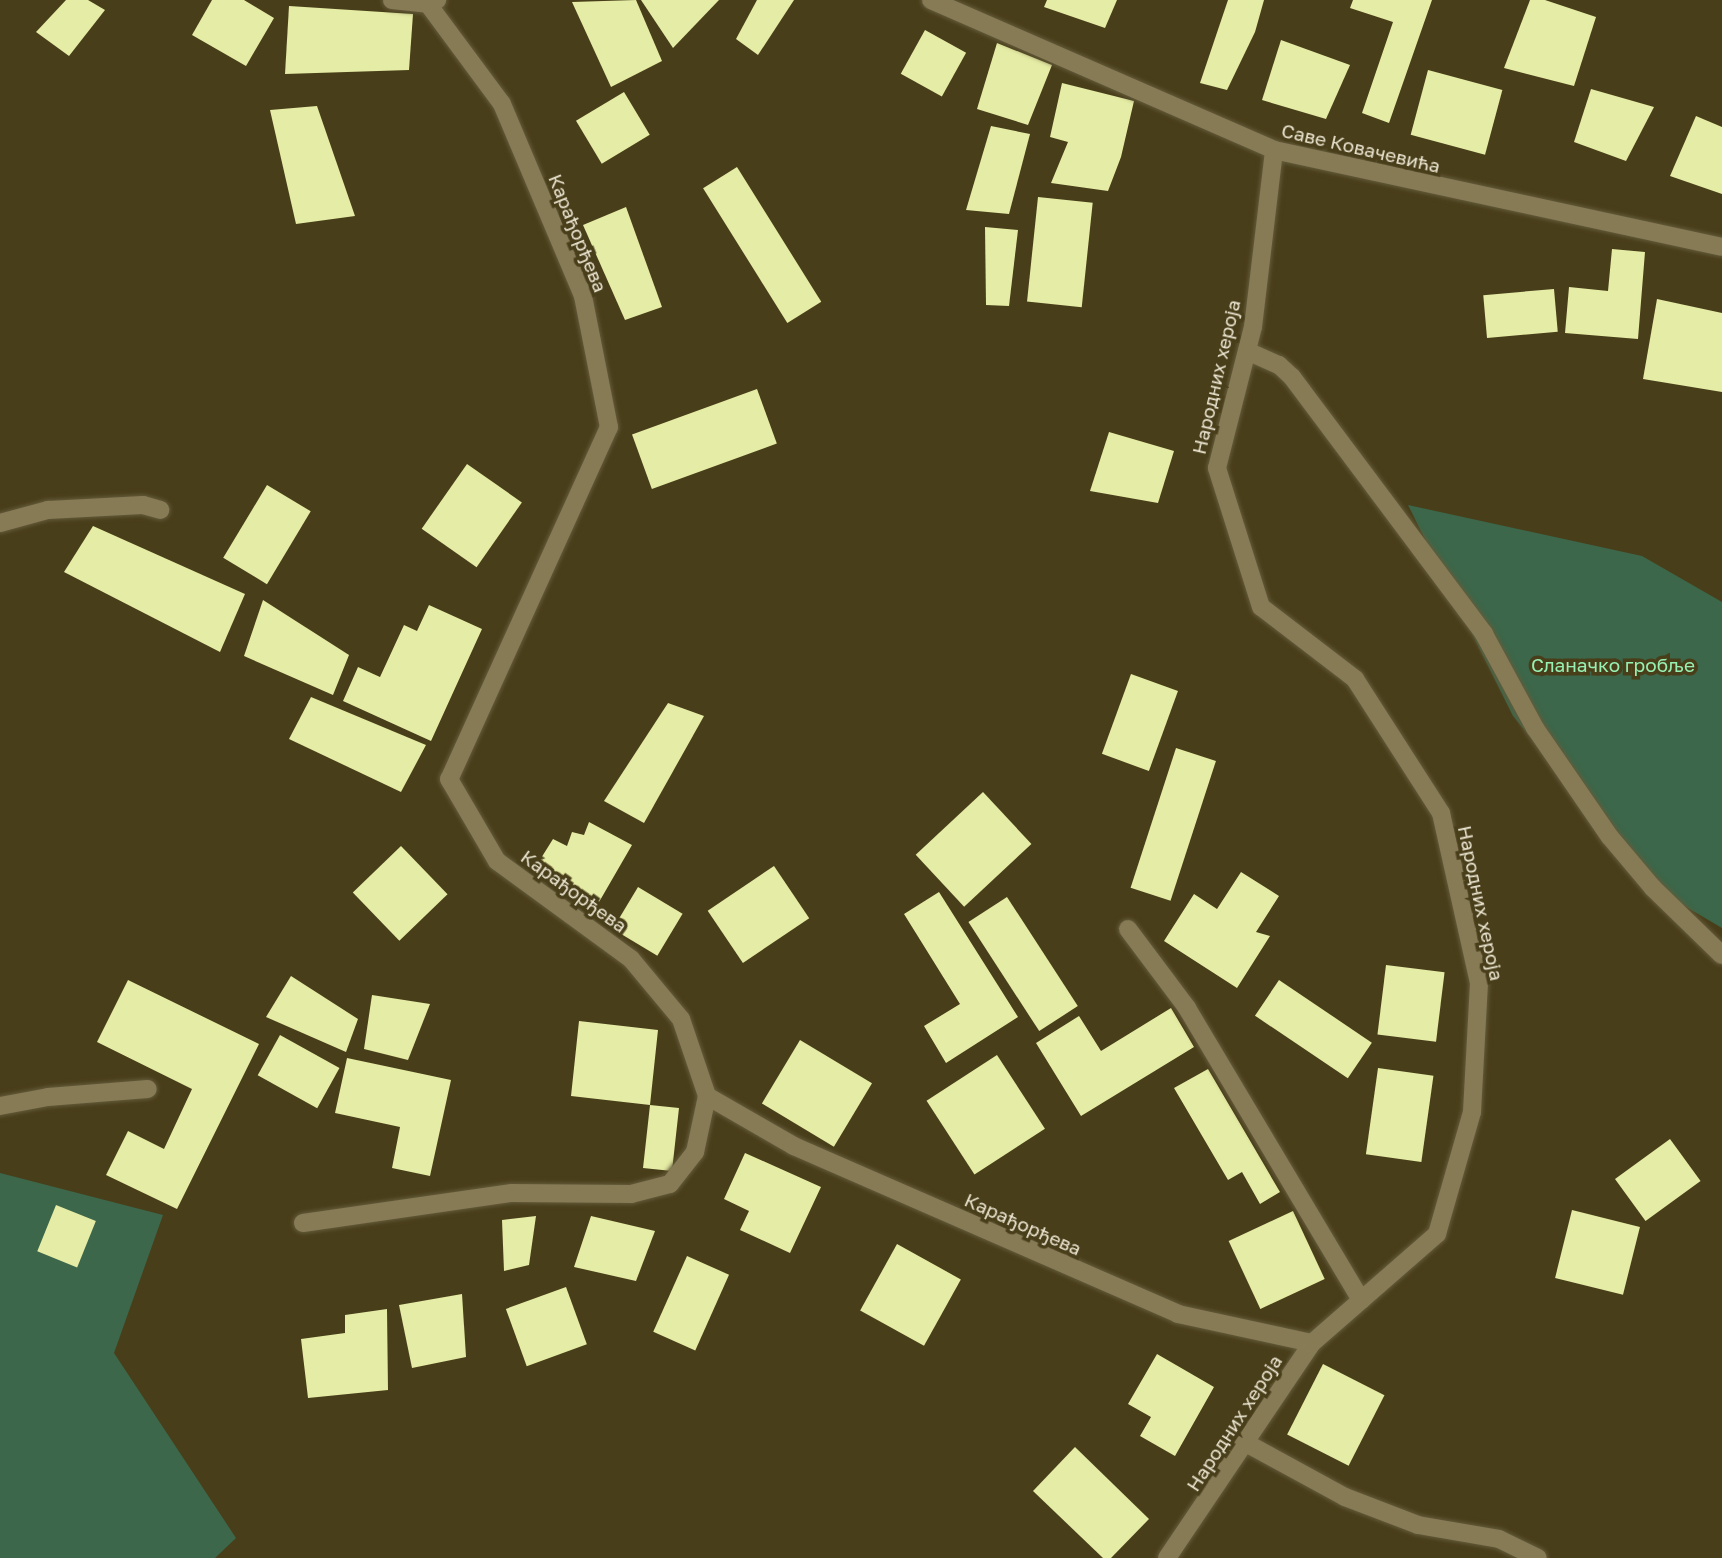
<!DOCTYPE html>
<meta charset="utf-8">
<style>
body{margin:0}
#map{position:relative;width:1722px;height:1558px;overflow:hidden;background:#493e1a;font-family:"Golos Text",sans-serif}
div>[style]{position:absolute}
[style*='--x']{left:calc(var(--x)*1px);top:calc(var(--y)*1px);width:calc(var(--w)*1px);rotate:calc(var(--a)*1deg)}
.green>*{inset:0;background:#3c674a}
.building>*{inset:0;background:#e5eca5;transform-origin:0 0}
.roads{filter:drop-shadow(0 0 2px #645b3b) drop-shadow(0 0 2px #645b3b)}
.service>*{height:18px;margin:-9px;padding:0 9px;transform-origin:9px;border-radius:9px;background:#877b56}
.minor>*{height:18px;margin:-9px;padding:0 9px;transform-origin:9px;border-radius:9px;background:#877b56}
span{translate:-50% -50%;white-space:nowrap;text-align:center;line-height:1.15;-webkit-text-stroke:7px #493e1a;paint-order:stroke}
.street-label{font-size:19px;color:#ebe5d1}
.park-label{font-size:19px;color:#97f0b3}
</style>
<div id="map">
<div class="green">
<i style="clip-path:polygon(1408px 505px,1642px 556px,1722px 602px,1722px 928px,1652px 887px,1513px 716px)"></i>
<i style="clip-path:polygon(0 1173px,163px 1215px,114px 1353px,236px 1538px,215px 1558px,0 1558px)"></i>
</div>
<div class="building">
<i style="clip-path:polygon(66px 0,88px 0,105px 10px,69px 56px,36px 32px)"></i>
<i style="clip-path:polygon(212px 0,244px 0,274px 18px,246px 66px,192px 35px)"></i>
<i style="clip-path:polygon(636px 0,662px 61px,611px 87px,572px 2px)"></i>
<i style="clip-path:polygon(641px 0,719px 0,673px 48px)"></i>
<i style="clip-path:polygon(757px 0,794px 0,758px 55px,736px 39px)"></i>
<i style="clip-path:polygon(1047px 0,1117px 0,1105px 28px,1044px 7px)"></i>
<i style="clip-path:polygon(1228px 0,1264px 0,1255px 32px,1227px 90px,1200px 83px)"></i>
<i style="clip-path:polygon(1353px 0,1432px 0,1389px 123px,1362px 113px,1393px 22px,1350px 8px)"></i>
<i style="clip-path:polygon(1530px 0,1545px 0,1596px 17px,1574px 86px,1504px 68px)"></i>
<i style="clip-path:polygon(289px 6px,413px 14px,409px 70px,285px 74px)"></i>
<i style="left:925px;top:30px;width:47px;height:50px;rotate:29deg"></i>
<i style="clip-path:polygon(1281px 40px,1350px 65px,1326px 119px,1262px 100px)"></i>
<i style="clip-path:polygon(997px 43px,1052px 65px,1028px 125px,977px 109px)"></i>
<i style="left:1428px;top:70px;width:77px;height:67px;rotate:15deg"></i>
<i style="clip-path:polygon(1062px 83px,1134px 101px,1121px 157px,1108px 191px,1051px 183px,1068px 142px,1050px 137px)"></i>
<i style="clip-path:polygon(1591px 89px,1654px 107px,1626px 161px,1574px 142px)"></i>
<i style="left:624px;top:92px;width:50px;height:56px;rotate:59deg"></i>
<i style="clip-path:polygon(317px 106px,355px 216px,296px 224px,270px 110px)"></i>
<i style="clip-path:polygon(1696px 116px,1722px 127px,1722px 194px,1670px 176px)"></i>
<i style="clip-path:polygon(991px 126px,1030px 134px,1009px 214px,966px 210px)"></i>
<i style="left:737px;top:167px;width:159px;height:40px;rotate:58deg"></i>
<i style="left:1038px;top:197px;width:55px;height:105px;rotate:6deg"></i>
<i style="clip-path:polygon(626px 207px,662px 307px,625px 320px,583px 225px)"></i>
<i style="clip-path:polygon(985px 227px,1018px 230px,1009px 306px,986px 305px)"></i>
<i style="clip-path:polygon(1612px 249px,1645px 252px,1638px 339px,1565px 333px,1569px 287px,1608px 291px)"></i>
<i style="left:1554px;top:289px;width:43px;height:71px;rotate:85deg"></i>
<i style="clip-path:polygon(1657px 299px,1722px 313px,1722px 392px,1643px 379px)"></i>
<i style="left:757px;top:389px;width:58px;height:133px;rotate:70deg"></i>
<i style="clip-path:polygon(1109px 432px,1174px 451px,1158px 503px,1090px 491px)"></i>
<i style="left:467px;top:464px;width:67px;height:79px;rotate:35deg"></i>
<i style="left:267px;top:485px;width:51px;height:85px;rotate:31deg"></i>
<i style="clip-path:polygon(93px 526px,245px 594px,220px 652px,64px 572px)"></i>
<i style="clip-path:polygon(263px 600px,349px 655px,333px 695px,244px 656px)"></i>
<i style="clip-path:polygon(429px 605px,482px 629px,431px 741px,343px 701px,358px 667px,380px 677px,404px 625px,417px 631px)"></i>
<i style="left:1131px;top:674px;width:50px;height:85px;rotate:20deg"></i>
<i style="clip-path:polygon(311px 697px,426px 745px,401px 792px,289px 739px)"></i>
<i style="clip-path:polygon(668px 703px,704px 716px,644px 823px,604px 801px)"></i>
<i style="left:1176px;top:748px;width:42px;height:147px;rotate:18deg"></i>
<i style="left:983px;top:792px;width:71px;height:92px;rotate:47deg"></i>
<i style="clip-path:polygon(589px 822px,632px 845px,595px 909px,533px 871px,553px 839px,567px 846px,572px 832px,584px 835px)"></i>
<i style="left:401px;top:846px;width:67px;height:67px;rotate:46deg"></i>
<i style="left:774px;top:866px;width:63px;height:80px;rotate:56deg"></i>
<i style="clip-path:polygon(1241px 872px,1279px 896px,1256px 932px,1270px 936px,1237px 988px,1164px 941px,1194px 894px,1217px 909px)"></i>
<i style="left:638px;top:887px;width:52px;height:49px;rotate:31deg"></i>
<i style="clip-path:polygon(939px 892px,1018px 1017px,946px 1063px,924px 1026px,960px 1004px,904px 914px)"></i>
<i style="left:1007px;top:897px;width:130px;height:46px;rotate:57deg"></i>
<i style="left:1386px;top:965px;width:59px;height:70px;rotate:7deg"></i>
<i style="clip-path:polygon(291px 976px,358px 1019px,346px 1052px,266px 1017px)"></i>
<i style="clip-path:polygon(128px 980px,259px 1044px,177px 1209px,106px 1175px,128px 1131px,164px 1149px,192px 1089px,97px 1042px)"></i>
<i style="left:1279px;top:980px;width:112px;height:43px;rotate:34deg"></i>
<i style="clip-path:polygon(372px 995px,430px 1004px,408px 1060px,364px 1049px)"></i>
<i style="clip-path:polygon(1171px 1008px,1194px 1047px,1081px 1116px,1036px 1043px,1079px 1016px,1101px 1051px)"></i>
<i style="clip-path:polygon(579px 1021px,658px 1030px,650px 1105px,679px 1108px,672px 1171px,643px 1168px,650px 1105px,571px 1096px)"></i>
<i style="left:280px;top:1035px;width:68px;height:46px;rotate:29deg"></i>
<i style="left:800px;top:1040px;width:84px;height:74px;rotate:31deg"></i>
<i style="left:997px;top:1055px;width:88px;height:84px;rotate:57deg"></i>
<i style="clip-path:polygon(347px 1058px,451px 1080px,430px 1176px,392px 1168px,400px 1127px,335px 1113px)"></i>
<i style="left:1378px;top:1068px;width:56px;height:87px;rotate:8deg"></i>
<i style="clip-path:polygon(1208px 1069px,1280px 1192px,1260px 1204px,1242px 1172px,1228px 1180px,1174px 1088px)"></i>
<i style="left:1670px;top:1139px;width:52px;height:68px;rotate:54deg"></i>
<i style="clip-path:polygon(745px 1153px,821px 1187px,790px 1253px,740px 1230px,749px 1211px,724px 1199px)"></i>
<i style="left:56px;top:1205px;width:43px;height:50px;rotate:22deg"></i>
<i style="left:1572px;top:1210px;width:70px;height:70px;rotate:14deg"></i>
<i style="left:1293px;top:1211px;width:75px;height:71px;rotate:65deg"></i>
<i style="clip-path:polygon(536px 1216px,529px 1265px,504px 1271px,502px 1220px)"></i>
<i style="clip-path:polygon(591px 1216px,655px 1231px,636px 1281px,574px 1267px)"></i>
<i style="left:897px;top:1244px;width:73px;height:76px;rotate:29deg"></i>
<i style="left:687px;top:1256px;width:46px;height:83px;rotate:24deg"></i>
<i style="left:566px;top:1287px;width:61px;height:64px;rotate:70deg"></i>
<i style="clip-path:polygon(462px 1294px,466px 1357px,412px 1368px,399px 1305px)"></i>
<i style="clip-path:polygon(387px 1309px,388px 1390px,308px 1398px,301px 1339px,345px 1333px,345px 1315px)"></i>
<i style="clip-path:polygon(1157px 1354px,1214px 1387px,1175px 1456px,1140px 1436px,1151px 1417px,1128px 1404px)"></i>
<i style="left:1323px;top:1364px;width:69px;height:79px;rotate:27deg"></i>
<i style="clip-path:polygon(1075px 1447px,1149px 1519px,1111px 1558px,1103px 1558px,1033px 1491px)"></i>
</div>
<div class="roads">
<div class="service">
<i style="--x:1247;--y:351;--w:35;--a:24"></i>
<i style="--x:1279;--y:365;--w:18;--a:43"></i>
<i style="--x:1292;--y:377;--w:321;--a:53.2"></i>
<i style="--x:1484;--y:634;--w:107;--a:61.5"></i>
<i style="--x:1535;--y:728;--w:132;--a:55.5"></i>
<i style="--x:1610;--y:837;--w:67;--a:49.9"></i>
<i style="--x:1653;--y:888;--w:96;--a:44.2"></i>
<i style="--x:1128;--y:929;--w:99;--a:53.2"></i>
<i style="--x:1187;--y:1008;--w:340;--a:59.2"></i>
<i style="--x:303;--y:1223;--w:211;--a:-8.2"></i>
<i style="--x:512;--y:1193;--w:119;--a:0.5"></i>
<i style="--x:631;--y:1194;--w:40;--a:-14.4"></i>
<i style="--x:670;--y:1184;--w:41;--a:-52"></i>
<i style="--x:695;--y:1152;--w:57;--a:-77.9"></i>
<i style="--x:1246;--y:1443;--w:113;--a:28.6"></i>
<i style="--x:1345;--y:1497;--w:78;--a:21"></i>
<i style="--x:1418;--y:1525;--w:82;--a:9.8"></i>
<i style="--x:1499;--y:1539;--w:43;--a:26"></i>
</div>
<div class="minor">
<i style="--x:392;--y:0;--w:36;--a:6"></i>
<i style="--x:428;--y:4;--w:10;--a:-24"></i>
<i style="--x:931;--y:0;--w:374;--a:23.6"></i>
<i style="--x:1274;--y:150;--w:458;--a:12.2"></i>
<i style="--x:428;--y:4;--w:124;--a:53.5"></i>
<i style="--x:502;--y:104;--w:208;--a:67.1"></i>
<i style="--x:583;--y:296;--w:134;--a:78.8"></i>
<i style="--x:609;--y:427;--w:387;--a:114.4"></i>
<i style="--x:449;--y:779;--w:95;--a:59.7"></i>
<i style="--x:497;--y:861;--w:166;--a:36.2"></i>
<i style="--x:631;--y:959;--w:78;--a:50.2"></i>
<i style="--x:681;--y:1019;--w:81;--a:71.3"></i>
<i style="--x:707;--y:1096;--w:100;--a:29.9"></i>
<i style="--x:794;--y:1146;--w:419;--a:23.6"></i>
<i style="--x:1178;--y:1314;--w:137;--a:12.2"></i>
<i style="--x:0;--y:523;--w:50;--a:-15.2"></i>
<i style="--x:48;--y:510;--w:95;--a:-3"></i>
<i style="--x:143;--y:505;--w:18;--a:16"></i>
<i style="--x:0;--y:1106;--w:49;--a:-10.6"></i>
<i style="--x:48;--y:1097;--w:100;--a:-4.6"></i>
<i style="--x:1167;--y:1558;--w:259;--a:-56"></i>
<i style="--x:1312;--y:1343;--w:166;--a:-41.1"></i>
<i style="--x:1437;--y:1234;--w:127;--a:-74"></i>
<i style="--x:1472;--y:1112;--w:129;--a:-86.9"></i>
<i style="--x:1479;--y:983;--w:174;--a:-102.6"></i>
<i style="--x:1441;--y:813;--w:159;--a:-122.7"></i>
<i style="--x:1355;--y:679;--w:118;--a:-142.5"></i>
<i style="--x:1261;--y:607;--w:146;--a:-107.6"></i>
<i style="--x:1217;--y:468;--w:146;--a:-75.7"></i>
<i style="--x:1253;--y:327;--w:178;--a:-83.2"></i>
</div>
</div>
<div class="street-label">
<span style="left:1361px;top:148px;rotate:13deg">Саве Ковачевића</span>
<span style="left:578px;top:233px;rotate:68deg">Карађорђева</span>
<span style="left:1216px;top:377px;rotate:-77deg">Народних хероја</span>
<span style="left:574px;top:891px;rotate:36deg">Карађорђева</span>
<span style="left:1481px;top:903px;rotate:78deg">Народних хероја</span>
<span style="left:1023px;top:1224px;rotate:24deg">Карађорђева</span>
<span style="left:1234px;top:1423px;rotate:-57deg">Народних хероја</span>
</div>
<div class="park-label">
<span style="left:1613px;top:665px">Сланачко гробље</span>
</div>
</div>
